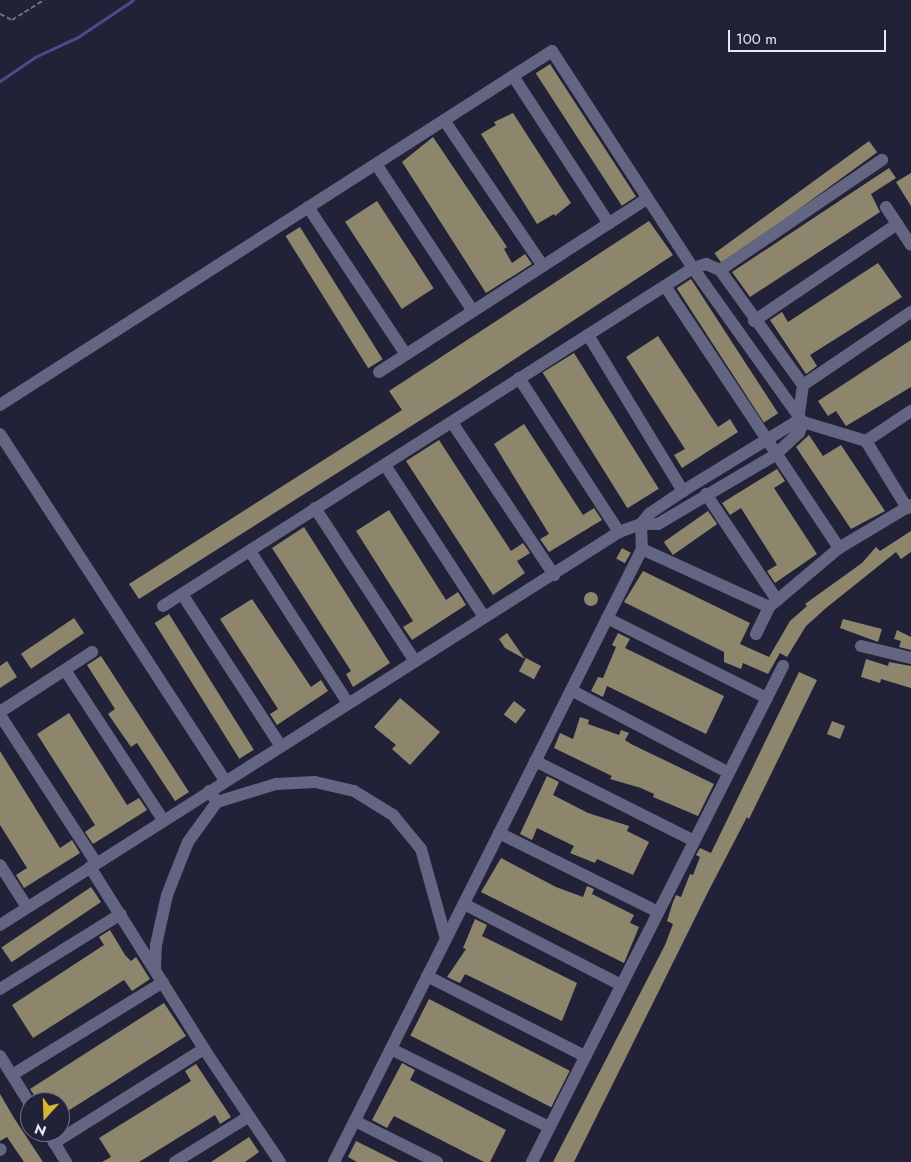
<!DOCTYPE html>
<style>
body{margin:0}
#map{position:relative;width:911px;height:1162px;overflow:hidden;background:#212237;font-family:Jost,sans-serif}
div>[style]{position:absolute}
[style*='--x']{left:calc(var(--x)*1px);top:calc(var(--y)*1px);width:calc(var(--w)*1px);rotate:calc(var(--a)*1deg)}
.stream>*{height:3px;margin:-1.5px;padding:0 1.5px;transform-origin:1.5px;border-radius:1.5px;background:#4c4a8c}
.building>*{inset:0;background:#8e866c;transform-origin:0 0}
.round{border-radius:50%}
.path>*{height:2px;margin-top:-1px;transform-origin:0;background:repeating-linear-gradient(90deg,#6e6f82 0 5px,transparent 0 7.5px)}
.minor>*{height:12px;margin:-6px;padding:0 6px;transform-origin:6px;border-radius:6px;background:#636583}
span{translate:-50% -50%;white-space:nowrap;text-align:center;line-height:1.15;-webkit-text-stroke:5px #212237;paint-order:stroke}
.north{position:absolute;left:20px;top:1092px;width:50px;height:50px;box-sizing:border-box;background:#212237;border:1px solid #707183;border-radius:50%;rotate:200deg;font-size:14px;font-weight:700;line-height:20px;text-align:center;color:#e6e8f6}
.north::after{content:'';display:block;margin:auto;width:18px;height:22px;background:#d6b534;clip-path:polygon(50% 0,100% 100%,50% 72%,0 100%)}
.scale{position:absolute;left:728px;top:30px;width:158px;height:22px;box-sizing:border-box;border:2px solid #e6e8f6;border-top:0;padding-left:6px;font-size:15px;line-height:18px;white-space:nowrap;color:#e6e8f6;-webkit-text-stroke:4px #212237;paint-order:stroke}
</style>
<div id="map">
<div class="stream">
<i style="--x:0;--y:81;--w:42;--a:-34.4"></i>
<i style="--x:35;--y:57;--w:47;--a:-24.9"></i>
<i style="--x:78;--y:37;--w:66;--a:-33.9"></i>
</div>
<div class="building">
<i style="left:550px;top:64px;width:158px;height:17px;rotate:57deg"></i>
<i style="clip-path:polygon(513px 113px,571px 203px,555px 216px,554px 214px,537px 224px,481px 134px,496px 125px,494px 122px)"></i>
<i style="clip-path:polygon(433px 137px,507px 247px,504px 249px,512px 263px,525px 254px,532px 264px,486px 293px,402px 162px)"></i>
<i style="left:869px;top:141px;width:14px;height:191px;rotate:54deg"></i>
<i style="clip-path:polygon(889px 168px,896px 178px,871px 194px,880px 212px,750px 297px,732px 272px)"></i>
<i style="clip-path:polygon(911px 173px,911px 206px,896px 182px)"></i>
<i style="left:377px;top:201px;width:104px;height:38px;rotate:57deg"></i>
<i style="clip-path:polygon(649px 221px,673px 255px,460px 395px,139px 599px,129px 584px,402px 410px,389px 391px)"></i>
<i style="left:300px;top:227px;width:156px;height:17px;rotate:58deg"></i>
<i style="clip-path:polygon(878px 263px,902px 297px,810px 355px,817px 366px,806px 374px,770px 320px,782px 312px,788px 322px)"></i>
<i style="left:691px;top:279px;width:160px;height:17px;rotate:57deg"></i>
<i style="clip-path:polygon(658px 336px,718px 427px,730px 419px,738px 432px,682px 468px,674px 455px,685px 449px,626px 357px)"></i>
<i style="clip-path:polygon(911px 340px,911px 387px,846px 426px,836px 411px,828px 416px,818px 401px)"></i>
<i style="left:574px;top:353px;width:160px;height:37px;rotate:58deg"></i>
<i style="clip-path:polygon(524px 424px,583px 515px,594px 508px,602px 520px,549px 552px,540px 539px,549px 534px,494px 444px)"></i>
<i style="clip-path:polygon(809px 435px,823px 456px,841px 445px,885px 511px,851px 529px,796px 447px)"></i>
<i style="clip-path:polygon(439px 440px,511px 551px,523px 543px,530px 553px,517px 561px,525px 573px,493px 595px,406px 461px)"></i>
<i style="clip-path:polygon(777px 469px,785px 481px,774px 488px,817px 554px,775px 583px,767px 571px,777px 565px,741px 508px,730px 515px,722px 503px)"></i>
<i style="clip-path:polygon(389px 510px,446px 600px,458px 592px,466px 605px,412px 640px,403px 627px,413px 621px,356px 531px)"></i>
<i style="left:708px;top:511px;width:16px;height:54px;rotate:55deg"></i>
<i style="clip-path:polygon(304px 527px,390px 663px,353px 687px,346px 674px,351px 671px,272px 548px)"></i>
<i style="clip-path:polygon(911px 531px,911px 552px,901px 559px,896px 552px,826px 608px,806px 626px,787px 657px,780px 653px,768px 674px,743px 663px,741px 669px,724px 662px,724px 652px,624px 602px,643px 571px,750px 623px,740px 644px,769px 657px,790px 621px,807px 606px,805px 604px,862px 563px,876px 547px,880px 551px)"></i>
<i style="left:622px;top:548px;width:10px;height:12px;rotate:29deg"></i>
<i class="round" style="left:584px;top:592px;width:14px;height:14px"></i>
<i style="clip-path:polygon(252px 599px,311px 687px,321px 680px,328px 691px,277px 725px,270px 714px,278px 709px,220px 619px)"></i>
<i style="left:169px;top:614px;width:160px;height:17px;rotate:58deg"></i>
<i style="left:74px;top:618px;width:18px;height:64px;rotate:56deg"></i>
<i style="clip-path:polygon(843px 619px,882px 629px,878px 642px,840px 628px)"></i>
<i style="clip-path:polygon(897px 630px,911px 637px,911px 650px,899px 647px,901px 641px,894px 639px)"></i>
<i style="clip-path:polygon(507px 633px,525px 659px,505px 648px,499px 639px)"></i>
<i style="clip-path:polygon(618px 633px,630px 639px,625px 648px,724px 696px,706px 734px,607px 686px,603px 697px,591px 691px,598px 677px,603px 678px,616px 647px,612px 645px)"></i>
<i style="clip-path:polygon(101px 656px,189px 792px,175px 801px,137px 743px,131px 747px,108px 714px,115px 709px,87px 665px)"></i>
<i style="left:526px;top:658px;width:17px;height:15px;rotate:28deg"></i>
<i style="clip-path:polygon(866px 659px,888px 666px,889px 662px,911px 666px,911px 688px,881px 679px,880px 683px,861px 677px)"></i>
<i style="clip-path:polygon(7px 661px,17px 677px,0 688px,0 666px)"></i>
<i style="clip-path:polygon(799px 672px,817px 680px,749px 819px,747px 817px,708px 892px,574px 1162px,553px 1162px,665px 945px,673px 924px,667px 921px,673px 902px,676px 895px,681px 897px,690px 874px,693px 875px,700px 857px,696px 855px,700px 848px,711px 853px)"></i>
<i style="clip-path:polygon(400px 698px,440px 732px,410px 765px,392px 749px,396px 745px,374px 727px)"></i>
<i style="left:514px;top:701px;width:15px;height:17px;rotate:37deg"></i>
<i style="clip-path:polygon(69px 713px,127px 805px,139px 798px,147px 810px,93px 844px,85px 832px,95px 825px,37px 734px)"></i>
<i style="clip-path:polygon(580px 717px,589px 720px,588px 724px,619px 735px,621px 730px,629px 733px,625px 740px,631px 744px,714px 784px,698px 816px,653px 797px,654px 794px,641px 788px,610px 779px,612px 776px,554px 748px,560px 733px,573px 739px)"></i>
<i style="left:832px;top:721px;width:14px;height:14px;rotate:21deg"></i>
<i style="clip-path:polygon(0 751px,60px 848px,72px 840px,80px 853px,24px 888px,16px 875px,27px 868px,0 825px)"></i>
<i style="clip-path:polygon(547px 776px,559px 782px,553px 795px,588px 813px,629px 826px,627px 831px,649px 842px,633px 875px,597px 859px,595px 863px,570px 853px,574px 846px,537px 828px,532px 840px,520px 834px)"></i>
<i style="clip-path:polygon(501px 858px,556px 887px,583px 897px,587px 886px,594px 889px,592px 894px,634px 915px,630px 923px,639px 927px,624px 963px,481px 892px)"></i>
<i style="left:91px;top:887px;width:18px;height:108px;rotate:56deg"></i>
<i style="clip-path:polygon(475px 919px,487px 925px,482px 936px,577px 983px,562px 1021px,465px 974px,460px 983px,447px 977px,466px 949px,463px 948px)"></i>
<i style="clip-path:polygon(110px 930px,125px 955px,131px 961px,136px 957px,150px 979px,132px 991px,124px 980px,33px 1038px,12px 1005px,104px 945px,99px 937px)"></i>
<i style="left:429px;top:999px;width:158px;height:41px;rotate:27deg"></i>
<i style="clip-path:polygon(164px 1003px,186px 1036px,60px 1116px,60px 1102px,39px 1102px,30px 1089px)"></i>
<i style="clip-path:polygon(402px 1063px,415px 1070px,410px 1080px,506px 1130px,490px 1162px,484px 1162px,394px 1116px,387px 1128px,372px 1120px)"></i>
<i style="clip-path:polygon(196px 1064px,231px 1117px,220px 1124px,215px 1115px,139px 1162px,102px 1162px,111px 1157px,99px 1138px,191px 1081px,185px 1071px)"></i>
<i style="clip-path:polygon(0 1094px,14px 1118px,43px 1162px,24px 1162px,7px 1137px,0 1141px)"></i>
<i style="clip-path:polygon(249px 1137px,259px 1152px,245px 1162px,211px 1162px)"></i>
<i style="clip-path:polygon(356px 1141px,398px 1162px,357px 1162px,348px 1157px)"></i>
</div>
<div class="path">
<i style="--x:0;--y:14;--w:13;--a:27"></i>
<i style="--x:12;--y:20;--w:38;--a:-32"></i>
</div>
<div class="minor">
<i style="--x:513;--y:76;--w:176;--a:57"></i>
<i style="--x:444;--y:120;--w:176;--a:55.9"></i>
<i style="--x:376;--y:164;--w:176;--a:56.6"></i>
<i style="--x:308;--y:207;--w:175;--a:56.4"></i>
<i style="--x:886;--y:207;--w:45;--a:56.7"></i>
<i style="--x:720;--y:270;--w:196;--a:-34.2"></i>
<i style="--x:665;--y:286;--w:315;--a:56.4"></i>
<i style="--x:754;--y:321;--w:173;--a:-34.1"></i>
<i style="--x:588;--y:335;--w:183;--a:58.7"></i>
<i style="--x:379;--y:372;--w:320;--a:-32.9"></i>
<i style="--x:519;--y:378;--w:184;--a:57"></i>
<i style="--x:803;--y:385;--w:130;--a:-34.1"></i>
<i style="--x:0;--y:405;--w:656;--a:-32.67"></i>
<i style="--x:552;--y:51;--w:259;--a:57"></i>
<i style="--x:693;--y:268;--w:189;--a:54.5"></i>
<i style="--x:803;--y:422;--w:66;--a:16.8"></i>
<i style="--x:866;--y:441;--w:79;--a:58.5"></i>
<i style="--x:453;--y:424;--w:182;--a:56.2"></i>
<i style="--x:0;--y:434;--w:414;--a:57"></i>
<i style="--x:866;--y:441;--w:54;--a:-33.7"></i>
<i style="--x:385;--y:465;--w:181;--a:56.9"></i>
<i style="--x:706;--y:494;--w:128;--a:56.2"></i>
<i style="--x:315;--y:508;--w:181;--a:56.9"></i>
<i style="--x:642;--y:549;--w:140;--a:24.5"></i>
<i style="--x:250;--y:551;--w:181;--a:57.2"></i>
<i style="--x:182;--y:594;--w:180;--a:57"></i>
<i style="--x:163;--y:606;--w:629;--a:-32.53"></i>
<i style="--x:693;--y:268;--w:14;--a:-17"></i>
<i style="--x:706;--y:264;--w:15;--a:23"></i>
<i style="--x:720;--y:270;--w:142;--a:54.2"></i>
<i style="--x:803;--y:385;--w:30;--a:98"></i>
<i style="--x:607;--y:618;--w:179;--a:26.6"></i>
<i style="--x:756;--y:634;--w:30;--a:-64"></i>
<i style="--x:769;--y:607;--w:92;--a:-40.1"></i>
<i style="--x:839;--y:548;--w:84;--a:-30.8"></i>
<i style="--x:861;--y:646;--w:51;--a:13.5"></i>
<i style="--x:65;--y:670;--w:179;--a:56.8"></i>
<i style="--x:571;--y:690;--w:178;--a:27.7"></i>
<i style="--x:0;--y:712;--w:110;--a:-33.1"></i>
<i style="--x:0;--y:715;--w:176;--a:57"></i>
<i style="--x:535;--y:761;--w:178;--a:26.7"></i>
<i style="--x:209;--y:791;--w:14;--a:54"></i>
<i style="--x:217;--y:802;--w:62;--a:-17"></i>
<i style="--x:276;--y:784;--w:39;--a:-3"></i>
<i style="--x:315;--y:782;--w:40;--a:13"></i>
<i style="--x:354;--y:791;--w:46;--a:31.6"></i>
<i style="--x:393;--y:815;--w:44;--a:50.5"></i>
<i style="--x:421;--y:849;--w:93;--a:74.5"></i>
<i style="--x:499;--y:833;--w:178;--a:26.4"></i>
<i style="--x:0;--y:865;--w:50;--a:57.3"></i>
<i style="--x:90;--y:867;--w:215;--a:57.9"></i>
<i style="--x:204;--y:1049;--w:136;--a:56.1"></i>
<i style="--x:464;--y:904;--w:177;--a:27.3"></i>
<i style="--x:0;--y:925;--w:733;--a:-32.41"></i>
<i style="--x:619;--y:532;--w:23;--a:-20"></i>
<i style="--x:641;--y:524;--w:17;--a:0"></i>
<i style="--x:658;--y:524;--w:136;--a:-30.5"></i>
<i style="--x:775;--y:455;--w:33;--a:-43"></i>
<i style="--x:799;--y:433;--w:12;--a:-70"></i>
<i style="--x:803;--y:422;--w:9;--a:174"></i>
<i style="--x:794;--y:423;--w:130;--a:148.5"></i>
<i style="--x:683;--y:491;--w:40;--a:146"></i>
<i style="--x:650;--y:513;--w:14;--a:129"></i>
<i style="--x:641;--y:524;--w:25;--a:88"></i>
<i style="--x:642;--y:549;--w:686;--a:116.68"></i>
<i style="--x:155;--y:970;--w:25;--a:-88"></i>
<i style="--x:156;--y:945;--w:51;--a:-77.6"></i>
<i style="--x:167;--y:895;--w:57;--a:-68.4"></i>
<i style="--x:188;--y:842;--w:49;--a:-54.1"></i>
<i style="--x:427;--y:976;--w:177;--a:26.9"></i>
<i style="--x:0;--y:989;--w:142;--a:-31.8"></i>
<i style="--x:391;--y:1049;--w:176;--a:26.3"></i>
<i style="--x:0;--y:1056;--w:57;--a:58"></i>
<i style="--x:12;--y:1075;--w:177;--a:-31.6"></i>
<i style="--x:355;--y:1121;--w:92;--a:26.6"></i>
<i style="--x:48;--y:1132;--w:35;--a:59"></i>
<i style="--x:54;--y:1143;--w:177;--a:-32.1"></i>
<i style="--x:0;--y:1150;--w:1;--a:-45"></i>
<i style="--x:175;--y:1162;--w:86;--a:-31.7"></i>
<i style="--x:532;--y:1162;--w:556;--a:-63.16"></i>
</div>
<div class="north">N</div>
<div class="scale">100 m</div>
</div>
